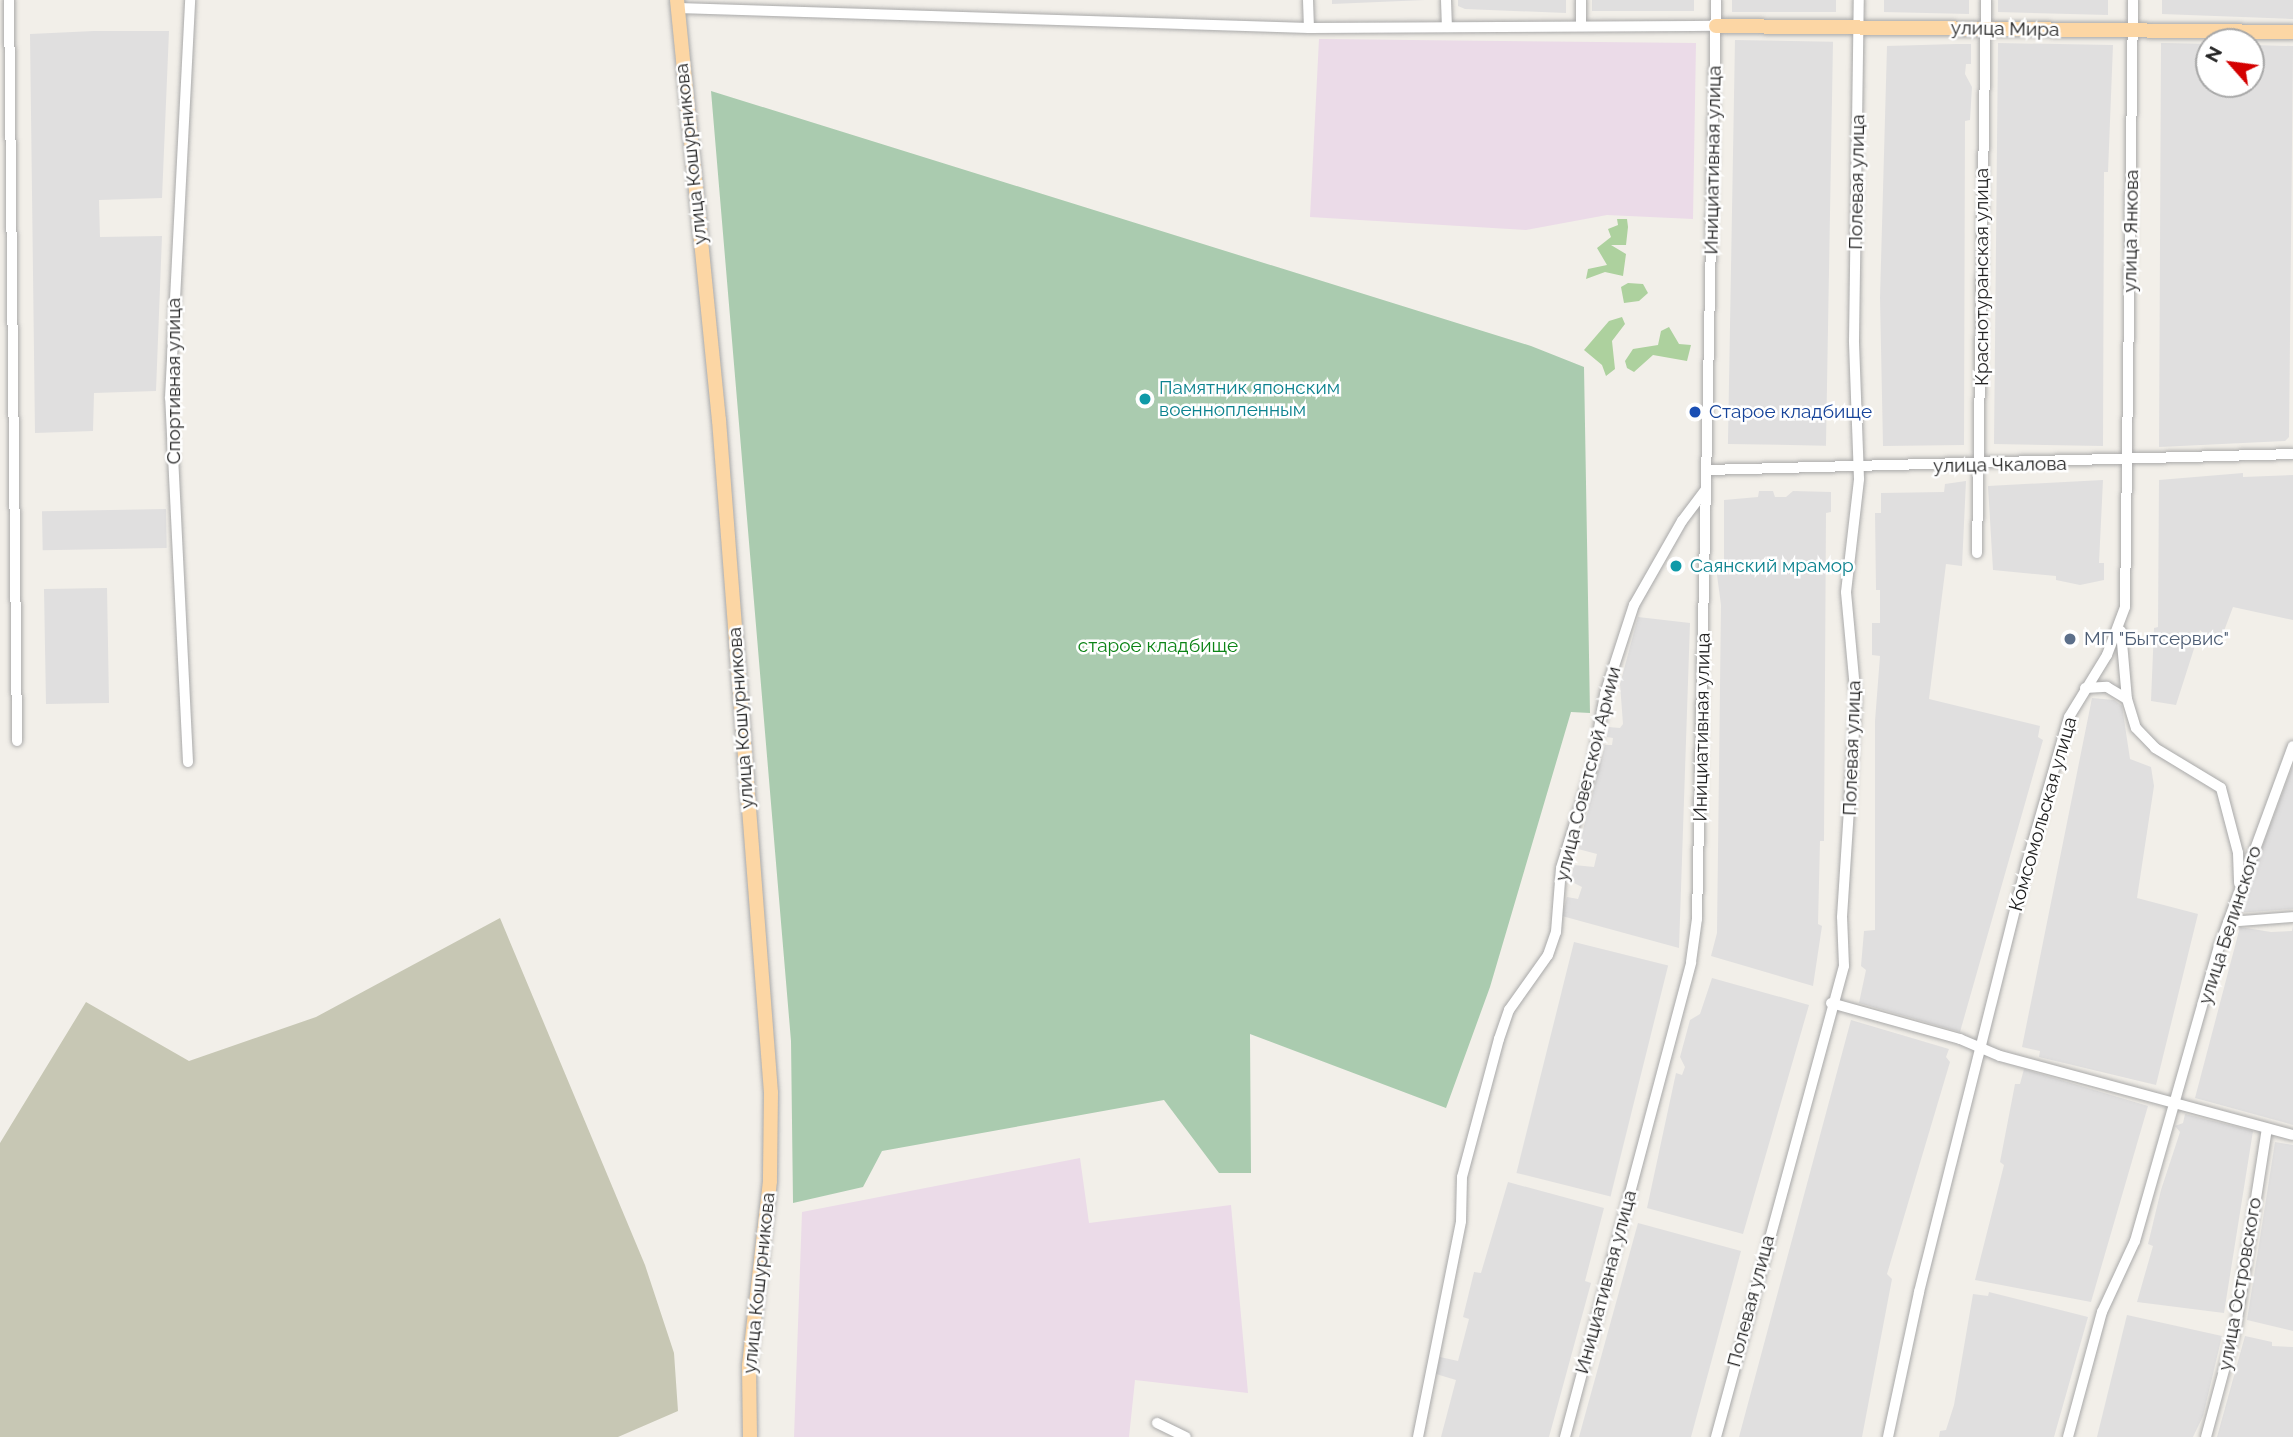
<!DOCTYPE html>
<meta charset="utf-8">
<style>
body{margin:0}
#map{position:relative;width:2293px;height:1437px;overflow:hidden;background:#f2efe9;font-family:Raleway,sans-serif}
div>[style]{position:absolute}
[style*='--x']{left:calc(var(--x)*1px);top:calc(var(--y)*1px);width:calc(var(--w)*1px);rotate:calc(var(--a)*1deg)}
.residential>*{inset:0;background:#e0dfdf;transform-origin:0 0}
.industrial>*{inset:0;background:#ebdbe8}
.construction>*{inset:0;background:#c7c7b4}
.forest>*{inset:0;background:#add19e}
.cemetery>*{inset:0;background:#aacbaf}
.roads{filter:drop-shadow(0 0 2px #a9a9a9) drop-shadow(0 0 2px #a9a9a9)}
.minor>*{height:10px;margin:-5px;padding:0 5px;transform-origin:5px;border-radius:5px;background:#fff}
.major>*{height:14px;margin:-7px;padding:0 7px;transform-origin:7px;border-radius:7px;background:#fcd6a4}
.dots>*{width:19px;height:19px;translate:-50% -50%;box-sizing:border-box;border:4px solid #fff;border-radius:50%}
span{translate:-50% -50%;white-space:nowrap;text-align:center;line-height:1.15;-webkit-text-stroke:5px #fff;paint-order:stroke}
.street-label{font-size:19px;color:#222}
.culture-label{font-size:19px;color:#0d838f}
.left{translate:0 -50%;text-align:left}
.transit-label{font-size:19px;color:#164399}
.service-label{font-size:19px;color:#4e5e75}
.park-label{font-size:19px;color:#0c8416}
.north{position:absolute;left:2195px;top:28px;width:70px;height:70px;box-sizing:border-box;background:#fff;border:2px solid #a7a7a7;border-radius:50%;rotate:298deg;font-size:19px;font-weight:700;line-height:28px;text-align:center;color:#222}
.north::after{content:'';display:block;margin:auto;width:24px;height:32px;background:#d40000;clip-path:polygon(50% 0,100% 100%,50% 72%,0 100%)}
</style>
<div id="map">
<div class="residential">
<i style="clip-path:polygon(1332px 0,1425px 0,1332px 4px)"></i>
<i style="clip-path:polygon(1458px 0,1566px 0,1566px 13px,1465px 9px,1458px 6px)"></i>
<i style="left:1592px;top:0;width:102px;height:11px"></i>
<i style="left:1732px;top:0;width:104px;height:12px"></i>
<i style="clip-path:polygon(1884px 0,1969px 0,1969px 14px,1884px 12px)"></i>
<i style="clip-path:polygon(1998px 0,2108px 0,2108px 15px,1998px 12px)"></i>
<i style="clip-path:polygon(2162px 0,2293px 0,2293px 19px,2162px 14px)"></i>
<i style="clip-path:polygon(94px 31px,169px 31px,162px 198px,99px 200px,100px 237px,162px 236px,156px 391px,94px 393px,93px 431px,35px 433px,30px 34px)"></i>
<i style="left:1735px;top:40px;width:98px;height:404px;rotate:1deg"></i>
<i style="clip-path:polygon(1998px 43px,2113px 45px,2108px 172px,2104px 172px,2103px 446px,1994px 444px)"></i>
<i style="clip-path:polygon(2161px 43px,2209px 44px,2209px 84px,2251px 84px,2251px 45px,2293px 46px,2289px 437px,2285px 441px,2159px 447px)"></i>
<i style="clip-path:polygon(1956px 44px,1971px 44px,1971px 64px,1966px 64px,1965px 74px,1972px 87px,1970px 120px,1965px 121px,1964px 445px,1883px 446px,1880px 298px,1887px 46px)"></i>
<i style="clip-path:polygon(2243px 473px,2243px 477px,2293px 475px,2293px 620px,2233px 607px,2218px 647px,2200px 630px,2176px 705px,2151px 701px,2154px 628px,2158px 627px,2159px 480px)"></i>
<i style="clip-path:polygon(2103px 480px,2099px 563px,2104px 563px,2104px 580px,2080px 585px,2056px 580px,2056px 576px,1993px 570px,1988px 486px)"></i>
<i style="clip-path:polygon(1966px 481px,1962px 566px,1946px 564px,1929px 699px,2040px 726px,2038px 737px,2043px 740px,1960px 1032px,1859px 1003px,1866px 970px,1861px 966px,1864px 931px,1875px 930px,1875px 721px,1880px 656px,1872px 655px,1872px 623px,1880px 623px,1880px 590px,1876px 590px,1875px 513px,1881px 513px,1881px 493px,1944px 492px,1945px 484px)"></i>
<i style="clip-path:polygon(1759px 491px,1773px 491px,1775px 497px,1786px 497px,1793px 491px,1831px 492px,1831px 512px,1826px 513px,1824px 841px,1820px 841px,1818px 924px,1822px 926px,1813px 986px,1711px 956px,1717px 933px,1721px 605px,1717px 575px,1724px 574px,1724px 500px,1758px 497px)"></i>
<i style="left:166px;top:509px;width:39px;height:124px;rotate:89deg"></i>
<i style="left:107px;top:588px;width:115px;height:63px;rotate:89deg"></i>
<i style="clip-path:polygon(1638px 617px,1690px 623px,1679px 948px,1562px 916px,1567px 897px,1578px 899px,1582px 887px,1570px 881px,1574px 865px,1594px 867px,1597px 854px,1578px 849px,1605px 745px,1612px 745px,1613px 738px,1607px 737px,1608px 727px,1620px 728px,1623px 724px,1620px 684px)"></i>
<i style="clip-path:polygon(2092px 698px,2114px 700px,2122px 706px,2130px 759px,2151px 767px,2154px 786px,2137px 898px,2198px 914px,2156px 1085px,2039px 1057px,2040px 1051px,2022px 1047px)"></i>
<i style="clip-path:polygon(2293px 765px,2293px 909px,2237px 913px)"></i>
<i style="clip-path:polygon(2293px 926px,2293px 1125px,2195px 1098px,2240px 927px,2271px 932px,2292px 931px)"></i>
<i style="left:1574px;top:942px;width:97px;height:238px;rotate:14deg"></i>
<i style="clip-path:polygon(1712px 978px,1809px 1005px,1743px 1234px,1647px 1208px,1676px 1073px,1682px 1075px,1685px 1067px,1680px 1057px,1690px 1020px,1700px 1014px)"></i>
<i style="clip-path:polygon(1851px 1020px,1949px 1049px,1946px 1057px,1950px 1062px,1887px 1274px,1892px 1279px,1862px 1437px,1739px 1437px)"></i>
<i style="clip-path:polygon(2024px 1069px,2148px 1106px,2091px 1302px,1975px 1280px,2004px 1165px,2000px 1162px,2015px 1084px,2020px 1084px)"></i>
<i style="clip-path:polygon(2185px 1114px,2253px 1131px,2224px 1313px,2137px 1302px,2153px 1246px,2148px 1244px,2161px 1190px,2180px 1132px,2175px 1126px,2183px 1123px)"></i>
<i style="clip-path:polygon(2275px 1142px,2293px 1145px,2293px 1331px,2247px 1320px)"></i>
<i style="clip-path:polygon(1508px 1182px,1604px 1208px,1585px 1281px,1591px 1283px,1549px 1437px,1441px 1437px,1456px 1380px,1436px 1374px,1440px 1357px,1458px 1361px,1469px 1319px,1463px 1317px,1474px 1272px,1481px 1273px)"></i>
<i style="clip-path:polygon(1638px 1223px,1741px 1251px,1691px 1437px,1579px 1437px)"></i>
<i style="clip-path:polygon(1989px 1292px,2088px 1317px,2054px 1437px,1939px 1437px,1940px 1431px,1946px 1430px,1954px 1405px,1973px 1294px,1988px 1296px)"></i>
<i style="clip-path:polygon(2127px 1315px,2222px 1336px,2203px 1416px,2193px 1437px,2097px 1437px)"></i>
<i style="clip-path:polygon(2245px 1336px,2272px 1342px,2272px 1346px,2293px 1347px,2293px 1437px,2217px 1437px)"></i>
</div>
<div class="industrial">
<i style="clip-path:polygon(1319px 39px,1696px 43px,1693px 219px,1607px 215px,1526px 230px,1310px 217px)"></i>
<i style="clip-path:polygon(1080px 1158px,1089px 1223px,1231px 1205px,1248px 1393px,1135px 1380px,1129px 1437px,794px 1437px,802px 1212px)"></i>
</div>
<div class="construction">
<i style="clip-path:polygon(500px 918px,645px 1265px,674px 1353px,678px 1411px,618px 1437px,0 1437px,0 1143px,86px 1002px,189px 1061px,316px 1017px)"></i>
</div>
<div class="forest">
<i style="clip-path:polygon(1617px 219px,1627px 219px,1628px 227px,1626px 245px,1611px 245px,1626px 254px,1623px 276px,1605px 272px,1586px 279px,1588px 269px,1607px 265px,1597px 248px,1611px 237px,1608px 229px,1618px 225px)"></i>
<i style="clip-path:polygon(1628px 283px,1643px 284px,1648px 293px,1639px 301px,1624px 303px,1621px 287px)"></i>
<i style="clip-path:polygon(1622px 317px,1625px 324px,1612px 341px,1615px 369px,1606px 376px,1602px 365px,1584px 350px,1609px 321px)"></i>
<i style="clip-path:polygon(1669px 327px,1679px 344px,1691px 345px,1687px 361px,1653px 355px,1634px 372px,1627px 368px,1625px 361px,1633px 349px,1658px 345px,1661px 331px)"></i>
</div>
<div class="cemetery">
<i style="clip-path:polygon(711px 91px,1531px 346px,1584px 367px,1590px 713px,1571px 712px,1490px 987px,1446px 1108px,1250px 1034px,1251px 1173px,1219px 1173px,1164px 1100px,882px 1151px,863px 1187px,793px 1203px,791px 1041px)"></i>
</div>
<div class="roads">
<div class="minor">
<i style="--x:9;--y:0;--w:741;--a:89.38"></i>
<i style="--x:1308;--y:0;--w:28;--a:88"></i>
<i style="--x:1446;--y:0;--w:27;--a:88"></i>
<i style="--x:1581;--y:0;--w:26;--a:90"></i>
<i style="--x:678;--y:8;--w:631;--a:1.82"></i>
<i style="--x:1309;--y:28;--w:407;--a:-0.3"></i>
<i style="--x:1707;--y:470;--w:586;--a:-1.56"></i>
<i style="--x:1977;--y:553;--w:553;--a:-89.07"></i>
<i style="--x:2121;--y:631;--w:68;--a:85"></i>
<i style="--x:2127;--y:699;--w:30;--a:73"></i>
<i style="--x:2136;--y:728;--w:28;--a:46"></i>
<i style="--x:2155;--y:748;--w:77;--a:31.2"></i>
<i style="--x:2221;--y:788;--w:67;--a:75.3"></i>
<i style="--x:2238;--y:853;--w:30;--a:88"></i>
<i style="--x:2085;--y:688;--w:22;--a:-3"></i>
<i style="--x:2107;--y:687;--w:23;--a:31"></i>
<i style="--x:188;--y:762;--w:364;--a:-92.8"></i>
<i style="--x:170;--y:398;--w:399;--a:-87.1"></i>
<i style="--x:2228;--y:922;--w:65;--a:-4.4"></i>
<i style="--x:1831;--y:1003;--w:134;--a:15.6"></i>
<i style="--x:1960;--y:1039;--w:43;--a:23"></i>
<i style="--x:2000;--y:1056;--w:303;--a:15.1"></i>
<i style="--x:1157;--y:1423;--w:32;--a:26"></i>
<i style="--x:1418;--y:1437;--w:220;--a:-78.7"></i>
<i style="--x:1461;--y:1221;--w:44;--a:-88.7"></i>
<i style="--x:1462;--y:1177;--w:143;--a:-75"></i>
<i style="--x:1499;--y:1039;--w:31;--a:-71"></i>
<i style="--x:1509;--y:1010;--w:67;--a:-54.7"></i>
<i style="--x:1548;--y:955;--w:24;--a:-71"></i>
<i style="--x:1556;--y:932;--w:64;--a:-85.5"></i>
<i style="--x:1561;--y:868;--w:105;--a:-72.8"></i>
<i style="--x:1592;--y:768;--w:75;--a:-80"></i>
<i style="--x:1605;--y:694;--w:94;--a:-72"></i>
<i style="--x:1634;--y:605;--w:97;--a:-60.3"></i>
<i style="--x:1682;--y:521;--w:40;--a:-53"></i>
<i style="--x:1565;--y:1437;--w:491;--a:-75.1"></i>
<i style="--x:1691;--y:962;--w:43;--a:-82.1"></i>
<i style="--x:1697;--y:919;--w:919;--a:-88.82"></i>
<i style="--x:1716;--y:1437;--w:488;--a:-74.8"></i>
<i style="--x:1844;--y:966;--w:49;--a:-92.3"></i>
<i style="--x:1842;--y:917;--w:217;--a:-86.3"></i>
<i style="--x:1856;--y:700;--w:108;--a:-95.3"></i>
<i style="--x:1846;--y:592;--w:114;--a:-83.4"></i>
<i style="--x:1859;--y:479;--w:139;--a:-92.1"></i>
<i style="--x:1854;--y:340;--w:340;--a:-89.2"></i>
<i style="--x:1888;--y:1437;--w:148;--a:-77.9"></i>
<i style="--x:1919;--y:1292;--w:439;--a:-75.9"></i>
<i style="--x:2026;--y:866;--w:155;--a:-73.9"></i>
<i style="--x:2069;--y:717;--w:73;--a:-58.5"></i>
<i style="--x:2107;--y:655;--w:51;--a:-69.4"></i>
<i style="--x:2125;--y:607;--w:607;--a:-89.24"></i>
<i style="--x:2068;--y:1437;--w:130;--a:-74.8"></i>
<i style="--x:2102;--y:1312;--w:78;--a:-65.1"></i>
<i style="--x:2135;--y:1241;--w:306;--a:-74.1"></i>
<i style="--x:2219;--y:947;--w:214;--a:-69.8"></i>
<i style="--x:2206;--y:1437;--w:115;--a:-74.9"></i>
<i style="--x:2236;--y:1326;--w:199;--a:-81.1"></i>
</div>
<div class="major">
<i style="--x:677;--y:0;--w:422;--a:84.3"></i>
<i style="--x:719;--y:420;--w:675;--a:85.58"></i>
<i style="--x:771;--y:1093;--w:88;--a:90.7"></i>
<i style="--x:770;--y:1181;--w:186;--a:96.5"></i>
<i style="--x:749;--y:1366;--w:71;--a:89.2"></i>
<i style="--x:1716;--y:26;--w:577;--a:0.6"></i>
</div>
</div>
<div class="dots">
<i style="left:1145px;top:399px;background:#0f9aa8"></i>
<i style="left:1695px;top:412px;background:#1a4fb4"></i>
<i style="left:1676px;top:566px;background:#0f9aa8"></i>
<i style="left:2070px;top:639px;background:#5c6f8a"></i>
</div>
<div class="street-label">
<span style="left:2005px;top:29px;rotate:1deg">улица Мира</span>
<span style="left:691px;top:154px;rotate:-96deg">улица Кошурникова</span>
<span style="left:1713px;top:160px;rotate:-89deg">Инициативная улица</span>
<span style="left:1857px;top:182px;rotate:-89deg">Полевая улица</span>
<span style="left:2131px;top:231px;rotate:-89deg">улица Янкова</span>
<span style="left:1982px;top:277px;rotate:-90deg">Краснотуранская улица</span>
<span style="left:174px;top:381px;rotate:-90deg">Спортивная улица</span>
<span style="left:2000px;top:465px;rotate:-1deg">улица Чкалова</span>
<span style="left:741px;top:718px;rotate:-94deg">улица Кошурникова</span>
<span style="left:1702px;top:727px;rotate:-89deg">Инициативная улица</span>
<span style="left:1852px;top:748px;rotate:-88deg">Полевая улица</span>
<span style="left:1588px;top:774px;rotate:-76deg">улица Советской Армии</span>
<span style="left:2043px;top:814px;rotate:-74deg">Комсомольская улица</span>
<span style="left:2230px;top:925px;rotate:-72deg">улица Белинского</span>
<span style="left:1606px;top:1282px;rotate:-75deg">Инициативная улица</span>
<span style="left:759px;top:1283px;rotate:-84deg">улица Кошурникова</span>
<span style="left:2240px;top:1284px;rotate:-80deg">улица Островского</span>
<span style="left:1751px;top:1301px;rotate:-75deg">Полевая улица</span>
</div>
<div class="culture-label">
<span class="left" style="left:1159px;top:399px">Памятник японским<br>военнопленным</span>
<span class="left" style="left:1690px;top:566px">Саянский мрамор</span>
</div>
<div class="transit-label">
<span class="left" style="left:1709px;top:412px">Старое кладбище</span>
</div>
<div class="service-label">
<span class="left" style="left:2084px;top:639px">МП "Бытсервис"</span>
</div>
<div class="park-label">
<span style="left:1158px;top:646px">старое кладбище</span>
</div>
<div class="north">N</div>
</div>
